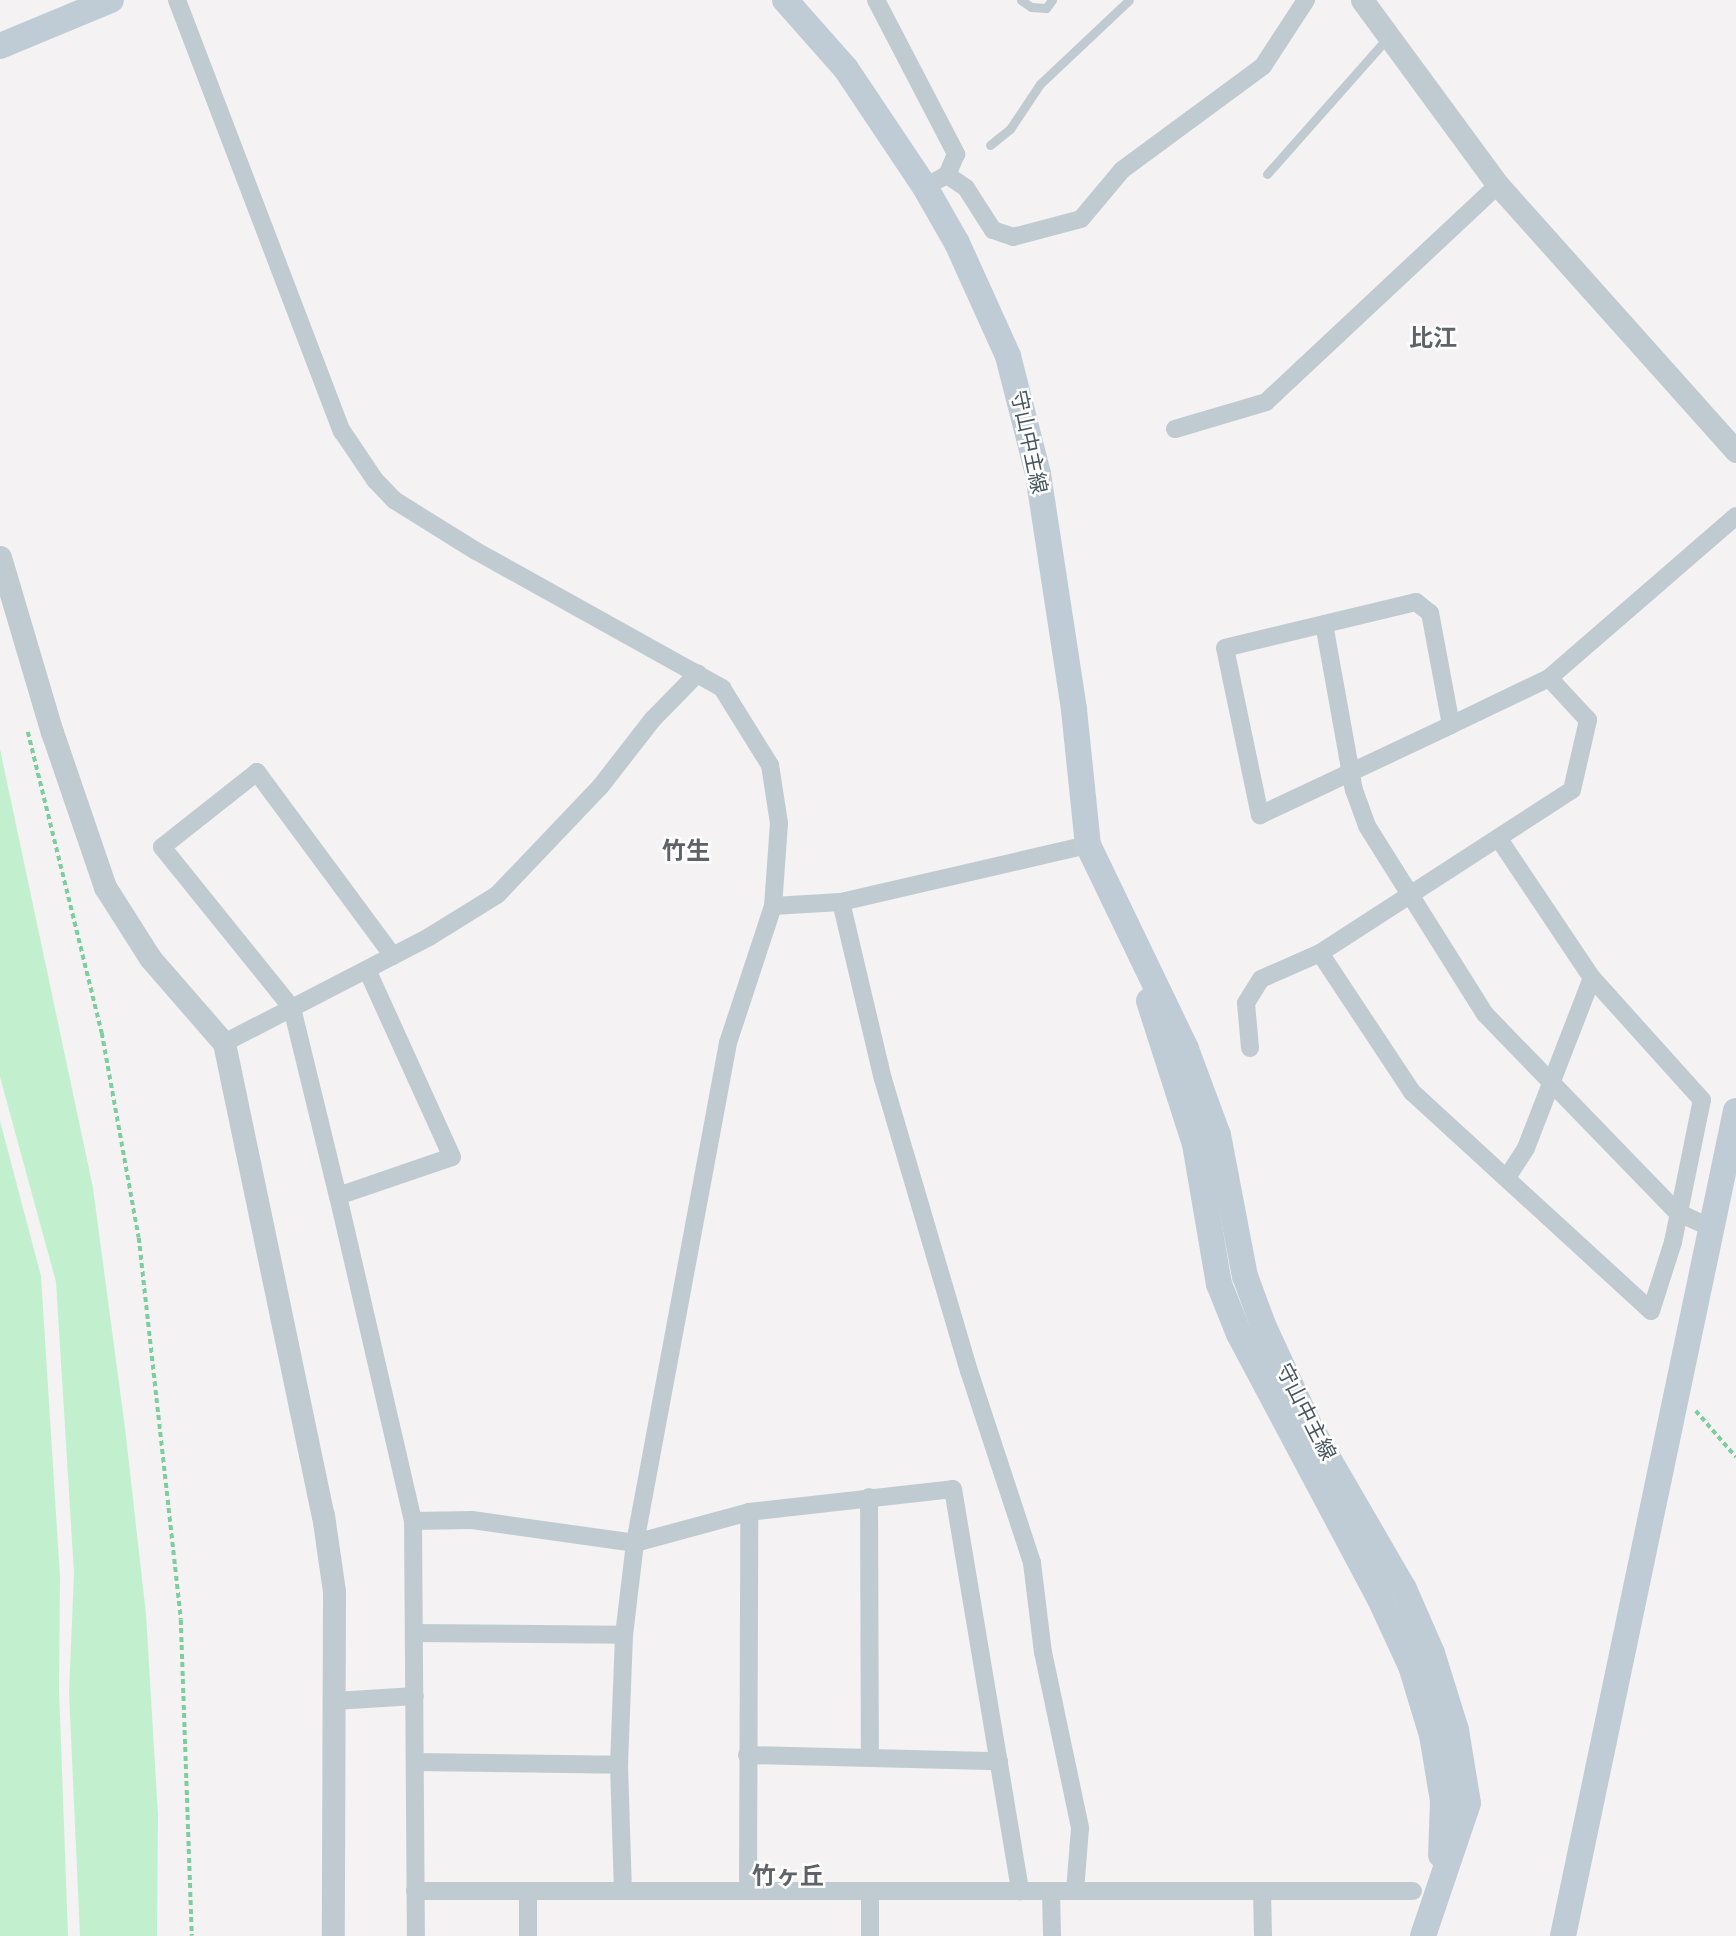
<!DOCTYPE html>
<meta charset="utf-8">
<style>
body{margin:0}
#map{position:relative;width:1736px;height:1936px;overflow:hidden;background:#f4f2f2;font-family:Rubik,"Noto Sans JP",sans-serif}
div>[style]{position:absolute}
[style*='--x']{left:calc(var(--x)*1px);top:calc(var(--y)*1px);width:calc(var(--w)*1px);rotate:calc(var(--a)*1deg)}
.green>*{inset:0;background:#c2f0cf}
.path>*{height:3.5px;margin-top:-1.75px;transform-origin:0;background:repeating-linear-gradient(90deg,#7acf9c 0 5px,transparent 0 8.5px)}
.service>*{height:9px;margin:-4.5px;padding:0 4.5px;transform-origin:4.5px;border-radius:4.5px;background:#c0cbd1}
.minor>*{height:18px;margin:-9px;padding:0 9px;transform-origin:9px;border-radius:9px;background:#c0cbd1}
.tertiary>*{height:23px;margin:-11.5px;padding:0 11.5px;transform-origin:11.5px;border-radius:11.5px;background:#c0cbd1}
.secondary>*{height:26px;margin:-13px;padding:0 13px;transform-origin:13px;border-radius:13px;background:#c0ccd5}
span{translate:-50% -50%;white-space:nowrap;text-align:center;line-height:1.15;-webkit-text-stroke:5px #fff;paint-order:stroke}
.street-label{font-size:21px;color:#495760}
.quarter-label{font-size:24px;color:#5e6367;font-weight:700}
</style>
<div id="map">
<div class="green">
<i style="clip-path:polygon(0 749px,93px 1188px,125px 1428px,146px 1614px,158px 1815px,157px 1936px,80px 1936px,69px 1692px,74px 1573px,56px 1282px,0 1077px)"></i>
<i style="clip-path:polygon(0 1121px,41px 1276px,60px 1577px,59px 1688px,68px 1936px,0 1936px)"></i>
</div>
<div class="path">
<i style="--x:28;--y:732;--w:310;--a:76.2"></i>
<i style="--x:102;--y:1033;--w:208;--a:79.8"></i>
<i style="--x:139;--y:1238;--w:384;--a:83.7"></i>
<i style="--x:181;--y:1620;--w:316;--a:88"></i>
<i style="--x:1696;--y:1411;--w:61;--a:49"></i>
</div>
<div class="service">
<i style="--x:1021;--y:0;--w:12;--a:35"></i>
<i style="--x:1031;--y:7;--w:15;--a:4"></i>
<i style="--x:1046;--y:8;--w:10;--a:-53"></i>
<i style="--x:990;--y:145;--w:26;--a:-39"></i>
<i style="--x:1010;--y:129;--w:54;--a:-56.3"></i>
<i style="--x:1040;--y:84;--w:122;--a:-43.3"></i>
<i style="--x:1267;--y:174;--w:183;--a:-48.5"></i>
</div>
<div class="minor">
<i style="--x:177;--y:0;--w:462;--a:69.1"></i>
<i style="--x:342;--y:431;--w:59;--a:56"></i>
<i style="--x:375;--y:480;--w:28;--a:46"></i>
<i style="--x:394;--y:500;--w:97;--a:31.9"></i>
<i style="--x:476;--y:551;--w:282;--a:29.1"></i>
<i style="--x:722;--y:688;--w:91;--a:58.1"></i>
<i style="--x:770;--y:765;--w:59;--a:81.2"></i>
<i style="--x:779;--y:823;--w:83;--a:94.1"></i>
<i style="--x:773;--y:906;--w:144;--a:108.2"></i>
<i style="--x:728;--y:1043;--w:509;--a:100.54"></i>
<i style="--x:635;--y:1543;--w:93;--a:96.8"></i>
<i style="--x:624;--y:1635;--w:130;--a:92.2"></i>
<i style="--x:619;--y:1765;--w:126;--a:88.2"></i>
<i style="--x:876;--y:0;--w:174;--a:62.5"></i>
<i style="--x:956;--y:154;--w:23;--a:113"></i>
<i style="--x:925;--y:187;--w:25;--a:-29"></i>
<i style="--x:947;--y:175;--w:23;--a:34"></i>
<i style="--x:966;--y:188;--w:50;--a:57.3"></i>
<i style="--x:993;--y:230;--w:21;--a:19"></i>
<i style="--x:1013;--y:237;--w:70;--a:-14.8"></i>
<i style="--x:1081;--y:219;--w:64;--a:-50.1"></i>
<i style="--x:1122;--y:170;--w:175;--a:-36.4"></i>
<i style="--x:1263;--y:66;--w:79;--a:-56.9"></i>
<i style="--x:1175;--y:429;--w:95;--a:-16.5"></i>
<i style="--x:1266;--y:402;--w:318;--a:-43.1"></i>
<i style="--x:1324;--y:624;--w:169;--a:79.8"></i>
<i style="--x:1354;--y:790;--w:38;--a:70"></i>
<i style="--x:1367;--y:826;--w:222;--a:57.9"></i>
<i style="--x:1485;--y:1014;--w:276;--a:45.9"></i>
<i style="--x:1677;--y:1212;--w:38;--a:25"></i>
<i style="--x:1451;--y:725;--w:114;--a:-100.6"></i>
<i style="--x:1430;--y:613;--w:18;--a:-142"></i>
<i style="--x:1416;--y:602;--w:196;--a:166.5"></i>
<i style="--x:1225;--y:648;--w:171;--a:78.2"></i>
<i style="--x:1260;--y:815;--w:211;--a:-25.2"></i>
<i style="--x:1451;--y:725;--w:109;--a:-25.6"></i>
<i style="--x:1549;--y:678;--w:247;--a:-40.9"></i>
<i style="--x:841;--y:902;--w:182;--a:76.7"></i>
<i style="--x:883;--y:1079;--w:304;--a:73.6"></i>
<i style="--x:969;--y:1371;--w:202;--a:71.8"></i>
<i style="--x:1032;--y:1563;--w:90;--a:83"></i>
<i style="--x:1043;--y:1652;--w:180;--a:78.1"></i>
<i style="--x:1080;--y:1828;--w:63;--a:94.5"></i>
<i style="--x:773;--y:906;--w:68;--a:-3.4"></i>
<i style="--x:841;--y:902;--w:253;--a:-13"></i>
<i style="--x:1320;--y:953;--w:167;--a:56.5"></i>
<i style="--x:1412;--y:1092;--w:324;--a:42.5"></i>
<i style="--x:1651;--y:1311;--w:72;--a:-72.3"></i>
<i style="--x:1673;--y:1242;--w:145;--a:-78.5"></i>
<i style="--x:1702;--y:1100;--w:164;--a:-132"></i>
<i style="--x:1592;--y:978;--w:167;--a:-123.8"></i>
<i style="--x:393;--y:956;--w:229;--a:-126.5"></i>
<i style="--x:257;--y:772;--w:121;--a:141.7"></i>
<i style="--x:162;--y:847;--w:207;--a:51.1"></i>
<i style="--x:292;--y:1008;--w:194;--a:76.3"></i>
<i style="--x:338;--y:1196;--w:334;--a:77"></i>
<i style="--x:413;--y:1521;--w:415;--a:89.6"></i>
<i style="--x:224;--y:1043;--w:231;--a:-27.3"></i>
<i style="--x:429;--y:937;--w:80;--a:-31.7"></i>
<i style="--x:497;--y:895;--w:149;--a:-46.4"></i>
<i style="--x:600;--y:787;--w:86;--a:-52.1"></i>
<i style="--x:653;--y:719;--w:64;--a:-45.6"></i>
<i style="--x:1250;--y:1048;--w:45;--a:-95.1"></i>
<i style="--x:1246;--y:1003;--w:28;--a:-58"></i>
<i style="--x:1261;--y:979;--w:64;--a:-23.8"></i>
<i style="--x:1320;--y:953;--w:300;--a:-32.9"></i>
<i style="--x:1572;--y:790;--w:72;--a:-77.1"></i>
<i style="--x:1588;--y:720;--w:57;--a:-132.9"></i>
<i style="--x:1508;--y:1176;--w:33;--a:-57"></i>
<i style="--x:1526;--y:1148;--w:182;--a:-68.8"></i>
<i style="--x:338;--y:1196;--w:120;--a:-18.9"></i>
<i style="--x:452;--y:1157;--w:205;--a:-114.4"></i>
<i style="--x:869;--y:1497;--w:261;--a:89.8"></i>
<i style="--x:413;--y:1521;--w:59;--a:-1"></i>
<i style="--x:472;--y:1520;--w:165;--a:8"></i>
<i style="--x:635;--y:1543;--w:118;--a:-15.2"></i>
<i style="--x:749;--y:1512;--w:205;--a:-6.4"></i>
<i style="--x:953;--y:1489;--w:408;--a:80.5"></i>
<i style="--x:414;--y:1633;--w:210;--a:0.5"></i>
<i style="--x:335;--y:1701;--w:80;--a:-3.6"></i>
<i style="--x:747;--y:1755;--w:252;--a:1.4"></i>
<i style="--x:415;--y:1762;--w:204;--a:0.8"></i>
<i style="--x:415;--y:1891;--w:998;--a:0"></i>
<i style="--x:528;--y:1891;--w:45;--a:90"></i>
<i style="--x:748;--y:1891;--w:379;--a:-89.8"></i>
<i style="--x:1051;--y:1891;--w:45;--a:88.7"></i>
<i style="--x:1262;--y:1891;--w:45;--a:88.7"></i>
<i style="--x:870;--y:1936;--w:45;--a:-90"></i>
</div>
<div class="tertiary">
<i style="--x:1362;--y:0;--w:230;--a:53.7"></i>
<i style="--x:1498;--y:185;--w:357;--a:48.2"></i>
<i style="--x:0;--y:557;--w:183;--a:73.5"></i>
<i style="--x:52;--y:732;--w:164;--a:71.1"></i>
<i style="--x:105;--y:887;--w:84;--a:57.6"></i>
<i style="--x:150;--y:958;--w:113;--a:49"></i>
<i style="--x:224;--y:1043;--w:482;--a:78.2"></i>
<i style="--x:323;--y:1515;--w:77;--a:81.8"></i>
<i style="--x:334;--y:1591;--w:345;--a:90.2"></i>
</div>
<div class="secondary">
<i style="--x:785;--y:0;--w:92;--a:48.5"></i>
<i style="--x:846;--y:69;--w:142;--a:56.2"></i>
<i style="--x:925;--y:187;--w:64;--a:60.3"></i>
<i style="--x:957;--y:243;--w:124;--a:65.7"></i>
<i style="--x:1008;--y:356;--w:122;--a:75.7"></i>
<i style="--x:1038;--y:474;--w:239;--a:81.3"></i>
<i style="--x:1074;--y:710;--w:136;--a:84.1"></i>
<i style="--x:1088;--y:845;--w:226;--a:64.3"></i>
<i style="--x:1186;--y:1049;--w:92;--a:69.6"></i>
<i style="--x:1218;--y:1135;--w:144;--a:79.2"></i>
<i style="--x:1245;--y:1276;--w:52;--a:69.8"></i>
<i style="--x:1263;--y:1325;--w:112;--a:65.3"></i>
<i style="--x:1310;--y:1427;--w:187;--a:59.9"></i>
<i style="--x:1404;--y:1589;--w:70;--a:66.4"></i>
<i style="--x:1432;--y:1653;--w:81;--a:72.7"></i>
<i style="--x:1456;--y:1730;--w:74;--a:80.7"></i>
<i style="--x:1468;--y:1803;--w:140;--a:108.7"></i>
<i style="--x:0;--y:46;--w:120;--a:-22.5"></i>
<i style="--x:1149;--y:1001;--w:150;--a:72.2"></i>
<i style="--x:1195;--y:1144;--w:142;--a:80.3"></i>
<i style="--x:1219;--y:1284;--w:54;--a:68.2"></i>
<i style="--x:1239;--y:1334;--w:300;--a:62"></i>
<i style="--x:1380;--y:1599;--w:74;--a:65.2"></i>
<i style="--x:1411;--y:1666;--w:72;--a:73.1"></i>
<i style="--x:1432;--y:1735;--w:67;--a:80.5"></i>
<i style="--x:1443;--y:1801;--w:54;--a:92.1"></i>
<i style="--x:1563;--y:1936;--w:843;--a:-78.16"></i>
</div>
<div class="street-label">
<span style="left:1029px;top:442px;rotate:78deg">守山中主線</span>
<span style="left:1306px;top:1412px;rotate:63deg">守山中主線</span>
</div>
<div class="quarter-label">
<span style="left:1433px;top:339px">比江</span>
<span style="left:686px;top:852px">竹生</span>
<span style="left:788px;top:1877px">竹ヶ丘</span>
</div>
</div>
